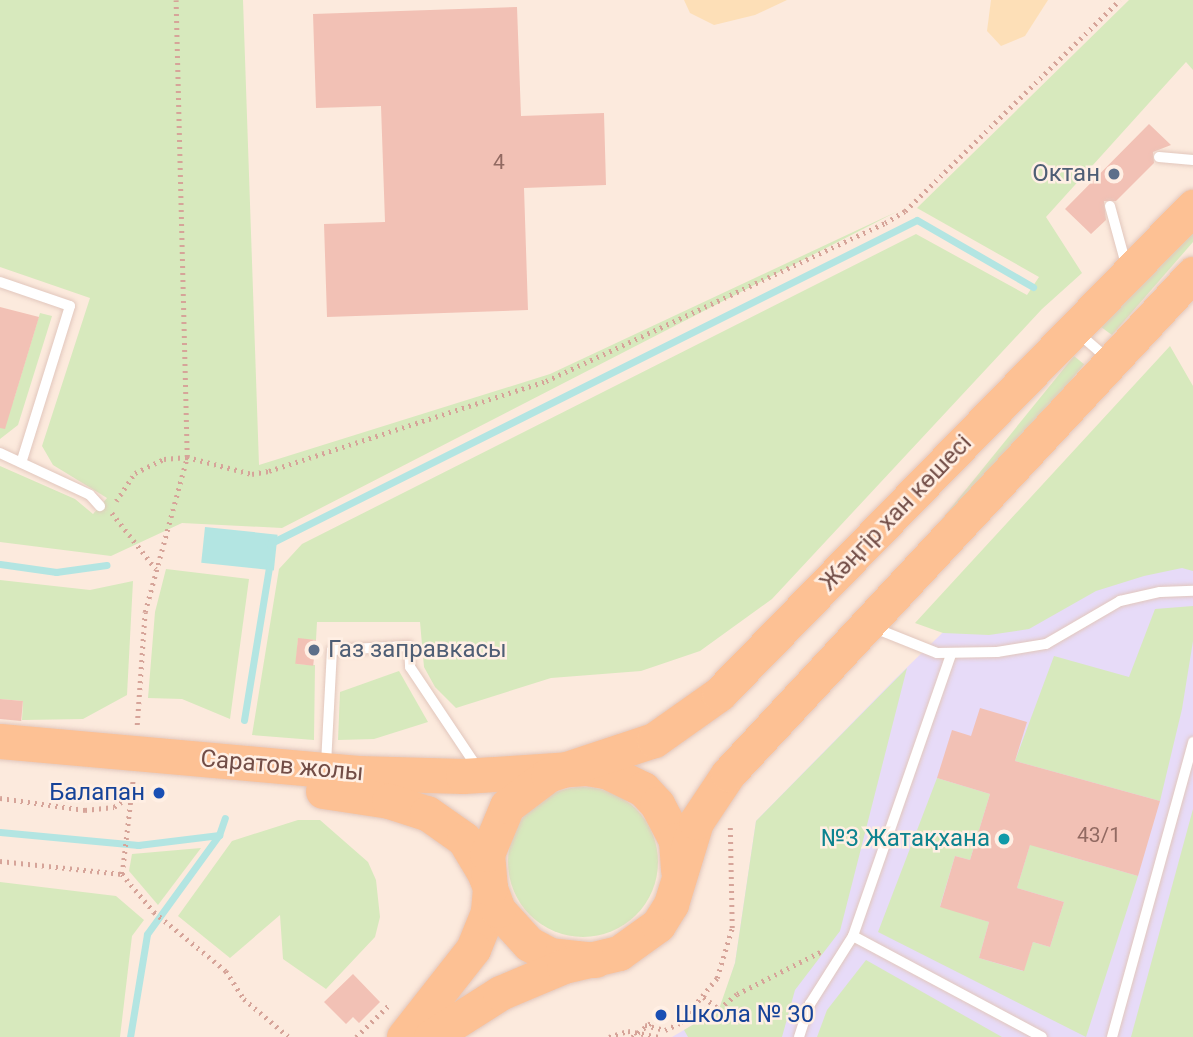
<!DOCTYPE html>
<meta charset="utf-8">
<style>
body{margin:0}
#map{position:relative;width:1193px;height:1037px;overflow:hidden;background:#fceadd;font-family:Roboto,sans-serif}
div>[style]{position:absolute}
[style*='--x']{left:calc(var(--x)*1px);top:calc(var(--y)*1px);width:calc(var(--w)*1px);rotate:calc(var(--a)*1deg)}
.education>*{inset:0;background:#e7dbf8}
.green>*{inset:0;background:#d7e9bd;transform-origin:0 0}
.round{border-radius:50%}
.sand>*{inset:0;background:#fddfb7}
.water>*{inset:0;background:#b3e5e2;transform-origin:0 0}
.stream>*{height:7px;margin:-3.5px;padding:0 3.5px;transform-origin:3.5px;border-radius:3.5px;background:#b3e5e2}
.building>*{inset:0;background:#f2c1b5;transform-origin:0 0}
.path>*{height:4.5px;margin-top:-2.25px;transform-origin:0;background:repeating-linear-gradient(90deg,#d6a499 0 2px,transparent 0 7px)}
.roads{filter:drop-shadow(0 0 2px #e2c7bd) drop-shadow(0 0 2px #e2c7bd)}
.service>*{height:10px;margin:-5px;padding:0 5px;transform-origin:5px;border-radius:5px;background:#fff}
.primary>*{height:35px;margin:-17.5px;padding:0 17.5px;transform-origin:17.5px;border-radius:17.5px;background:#fdc194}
.dots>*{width:19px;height:19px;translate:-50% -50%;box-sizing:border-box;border:4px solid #ffefe4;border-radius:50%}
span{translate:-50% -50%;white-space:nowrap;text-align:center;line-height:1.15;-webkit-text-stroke:5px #ffefe4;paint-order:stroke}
.number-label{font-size:21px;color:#926a62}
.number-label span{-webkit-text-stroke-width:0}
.service-label{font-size:24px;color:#4e5e75}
.right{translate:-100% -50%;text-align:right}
.left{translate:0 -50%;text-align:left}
.street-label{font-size:24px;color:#724d46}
.transit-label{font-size:24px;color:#164399}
.culture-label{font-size:24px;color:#0d838f}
</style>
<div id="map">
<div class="education">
<i style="clip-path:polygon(1193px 510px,1193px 1037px,672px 1037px,720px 1009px,735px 963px,756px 821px,893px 681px,975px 601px)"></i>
</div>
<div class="green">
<i style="clip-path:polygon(0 0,243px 0,259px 465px,550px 374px,898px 211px,282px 528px,182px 523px,111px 556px,0 542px,0 466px,75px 499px,93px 514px,107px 498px,53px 465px,42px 446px,90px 298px,0 267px)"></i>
<i style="clip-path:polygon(1129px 0,1193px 0,1193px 70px,1186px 62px,1046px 217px,1082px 273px,1042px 309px,772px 599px,700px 651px,641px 671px,551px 678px,456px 708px,435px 687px,424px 667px,420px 622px,317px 622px,316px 640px,298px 639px,296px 664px,315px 665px,314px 740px,252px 735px,279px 569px,302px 544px,916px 234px,1027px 295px,1039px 277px,917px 208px)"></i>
<i style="clip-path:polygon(1193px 228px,1193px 242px,1112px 335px,1101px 327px)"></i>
<i style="clip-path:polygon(40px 313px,52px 316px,18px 425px,0 439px,0 399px,13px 402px)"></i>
<i style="clip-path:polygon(1170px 346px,1193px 386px,1193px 571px,1182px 568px,1144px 576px,1096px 591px,1029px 629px,989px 635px,943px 633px,915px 623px)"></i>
<i style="left:1074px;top:356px;width:13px;height:513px;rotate:39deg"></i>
<i style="clip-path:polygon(166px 569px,249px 579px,230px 719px,182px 699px,148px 698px,155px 612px)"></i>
<i style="clip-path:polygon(0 580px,90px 590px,133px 581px,127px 695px,83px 719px,22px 720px,23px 701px,0 699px)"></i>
<i style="clip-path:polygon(1193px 606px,1193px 641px,1182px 709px,1160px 801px,1015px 761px,1054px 656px,1129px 677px,1155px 609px)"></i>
<i style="clip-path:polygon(907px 668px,840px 931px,795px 990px,782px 1037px,688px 1037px,684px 1030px,719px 1009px,735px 963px,756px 821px)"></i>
<i style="clip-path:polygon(399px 671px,428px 722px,374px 739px,338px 740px,340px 692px)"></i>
<i style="clip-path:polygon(937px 778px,990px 794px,970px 860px,955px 856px,940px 906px,989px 922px,979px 958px,1023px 971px,1033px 942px,1050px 947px,1064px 902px,1017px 888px,1038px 818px,1044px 849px,1138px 876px,1086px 1037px,878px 932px)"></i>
<i class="round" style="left:508px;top:787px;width:150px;height:150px"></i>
<i style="clip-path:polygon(1193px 809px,1193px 1037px,1131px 1037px)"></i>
<i style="clip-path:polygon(298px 820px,320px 820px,368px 862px,376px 880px,380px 917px,375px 937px,326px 989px,283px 959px,280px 915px,230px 958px,178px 916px,232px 841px)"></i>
<i style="clip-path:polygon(201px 848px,158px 905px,129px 871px,132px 854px)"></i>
<i style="clip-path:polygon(0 882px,116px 896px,144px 920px,132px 936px,120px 1037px,0 1037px)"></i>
<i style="clip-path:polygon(866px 960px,1002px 1037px,817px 1037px,827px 1010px)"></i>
</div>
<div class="sand">
<i style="clip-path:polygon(684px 0,787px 0,755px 15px,714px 25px,690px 13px)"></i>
<i style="clip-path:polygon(991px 0,1048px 0,1025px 36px,1001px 46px,987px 31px)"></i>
</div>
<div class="water">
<i style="left:205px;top:527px;width:73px;height:36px;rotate:6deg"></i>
</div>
<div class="stream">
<i style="--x:269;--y:544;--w:724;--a:-26.57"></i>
<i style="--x:917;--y:220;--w:134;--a:30"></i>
<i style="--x:0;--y:564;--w:57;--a:8.1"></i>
<i style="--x:56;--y:572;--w:51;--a:-7.8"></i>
<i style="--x:244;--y:720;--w:160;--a:-80.7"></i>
<i style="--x:0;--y:832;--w:139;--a:5.4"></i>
<i style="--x:138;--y:845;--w:82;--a:-7"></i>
<i style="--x:219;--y:835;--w:18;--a:-71"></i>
<i style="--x:130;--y:1037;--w:104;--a:-80.6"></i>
<i style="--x:147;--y:934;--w:122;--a:-54"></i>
</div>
<div class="building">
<i style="clip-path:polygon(517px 7px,521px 116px,604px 113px,606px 185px,524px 188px,528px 310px,327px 317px,324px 224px,385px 222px,381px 106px,316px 108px,313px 14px)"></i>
<i style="clip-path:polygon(1149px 124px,1171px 145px,1153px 152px,1154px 163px,1116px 201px,1104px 201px,1106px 220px,1091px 234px,1065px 209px)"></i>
<i style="clip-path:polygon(0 307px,39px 317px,5px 429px,0 428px)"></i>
<i style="left:298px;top:638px;width:18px;height:26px;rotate:6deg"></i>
<i style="left:0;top:699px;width:23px;height:20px;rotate:5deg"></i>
<i style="clip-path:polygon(980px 708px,1027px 722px,1015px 761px,1160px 801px,1138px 876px,1030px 845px,1017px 888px,1064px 902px,1050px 947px,1033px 942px,1024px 971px,979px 958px,989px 922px,940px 907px,955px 856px,970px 860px,990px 794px,937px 778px,952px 730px,971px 736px)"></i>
<i style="clip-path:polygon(353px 974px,380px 1002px,359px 1023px,353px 1017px,346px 1024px,324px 1002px)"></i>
</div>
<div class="path">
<i style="--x:116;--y:501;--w:34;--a:-56"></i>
<i style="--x:135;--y:473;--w:32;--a:-26"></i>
<i style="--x:164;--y:459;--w:23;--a:-5"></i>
<i style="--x:187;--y:457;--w:67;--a:14.7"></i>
<i style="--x:252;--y:474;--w:17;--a:-10"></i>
<i style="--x:269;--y:471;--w:291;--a:-18"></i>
<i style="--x:546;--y:381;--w:374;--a:-25"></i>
<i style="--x:885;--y:223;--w:23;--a:-31"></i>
<i style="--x:905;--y:211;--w:301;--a:-44.5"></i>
<i style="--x:112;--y:513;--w:71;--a:51.8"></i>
<i style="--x:137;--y:725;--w:113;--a:-86"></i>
<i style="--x:145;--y:612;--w:161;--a:-74.8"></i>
<i style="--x:187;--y:457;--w:457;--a:-91.4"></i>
<i style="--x:0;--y:798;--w:86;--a:8"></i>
<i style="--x:85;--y:810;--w:29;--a:-6"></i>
<i style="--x:114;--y:807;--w:21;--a:-35"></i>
<i style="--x:0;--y:861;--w:123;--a:6.1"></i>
<i style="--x:122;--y:874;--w:50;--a:49.9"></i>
<i style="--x:154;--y:912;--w:93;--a:39.3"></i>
<i style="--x:226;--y:971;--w:33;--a:57"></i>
<i style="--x:244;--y:999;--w:59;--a:40.2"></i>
<i style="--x:122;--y:874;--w:96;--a:-83.4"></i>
<i style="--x:704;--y:997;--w:19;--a:39"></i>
<i style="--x:719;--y:1009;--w:23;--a:-40"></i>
<i style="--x:737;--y:994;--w:97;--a:-26.8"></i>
<i style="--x:645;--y:1025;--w:21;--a:14"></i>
<i style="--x:665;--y:1030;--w:17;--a:-25"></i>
<i style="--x:680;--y:1023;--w:58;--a:-50.6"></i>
<i style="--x:717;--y:978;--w:52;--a:-73.3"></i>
<i style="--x:732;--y:928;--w:101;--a:-91.1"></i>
<i style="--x:356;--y:1037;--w:45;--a:-44.1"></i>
<i style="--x:609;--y:1037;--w:20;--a:-18"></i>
<i style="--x:628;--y:1031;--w:33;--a:11"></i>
<i style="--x:632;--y:1037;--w:36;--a:-37"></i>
</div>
<div class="roads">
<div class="service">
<i style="--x:1159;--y:157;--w:34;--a:5"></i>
<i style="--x:1110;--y:206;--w:64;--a:74.7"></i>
<i style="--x:0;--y:282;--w:74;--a:18.9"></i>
<i style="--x:70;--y:306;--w:164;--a:107.3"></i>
<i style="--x:1077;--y:332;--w:40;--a:41"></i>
<i style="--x:0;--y:453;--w:99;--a:25"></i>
<i style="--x:90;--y:495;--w:15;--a:48"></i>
<i style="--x:872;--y:627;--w:70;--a:21.8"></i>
<i style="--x:937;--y:653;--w:60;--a:-1"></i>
<i style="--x:997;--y:652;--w:50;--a:-9.3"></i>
<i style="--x:1046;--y:644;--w:86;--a:-30.2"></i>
<i style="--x:1120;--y:601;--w:41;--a:-12.7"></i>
<i style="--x:1160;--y:592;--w:33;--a:-2"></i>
<i style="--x:326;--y:764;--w:114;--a:-87"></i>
<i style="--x:332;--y:650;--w:77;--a:-3"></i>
<i style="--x:409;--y:646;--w:21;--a:87"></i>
<i style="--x:410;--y:667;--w:124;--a:56.2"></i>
<i style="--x:853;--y:936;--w:214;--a:28.1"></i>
<i style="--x:799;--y:1037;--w:35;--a:-72"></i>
<i style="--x:810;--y:1004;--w:80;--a:-57.7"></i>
<i style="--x:853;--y:936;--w:299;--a:-70.8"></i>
<i style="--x:1112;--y:1037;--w:306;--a:-74.6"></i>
</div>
<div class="primary">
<i style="--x:0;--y:741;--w:359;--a:5.1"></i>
<i style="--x:358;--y:773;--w:105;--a:1.6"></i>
<i style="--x:463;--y:776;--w:123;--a:-3.7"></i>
<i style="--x:586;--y:768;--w:20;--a:9"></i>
<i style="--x:606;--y:771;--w:41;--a:25.9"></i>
<i style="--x:643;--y:789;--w:21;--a:47"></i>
<i style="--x:657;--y:804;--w:41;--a:62.2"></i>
<i style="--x:676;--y:840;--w:30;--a:86"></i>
<i style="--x:323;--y:791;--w:67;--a:8.6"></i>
<i style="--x:389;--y:801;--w:40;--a:18"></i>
<i style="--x:427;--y:813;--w:45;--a:35.1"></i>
<i style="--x:464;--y:839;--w:39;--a:59"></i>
<i style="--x:484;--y:872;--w:17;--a:69"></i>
<i style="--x:490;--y:888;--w:24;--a:95"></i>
<i style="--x:488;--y:912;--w:40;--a:112"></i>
<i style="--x:473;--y:949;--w:112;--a:128.1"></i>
<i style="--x:595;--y:960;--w:45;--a:-173.7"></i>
<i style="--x:550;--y:955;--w:24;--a:-152"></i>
<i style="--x:529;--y:944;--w:46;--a:-132.4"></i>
<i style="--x:498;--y:910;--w:23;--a:-110"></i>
<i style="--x:490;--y:888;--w:34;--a:-95"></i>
<i style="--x:487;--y:854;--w:52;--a:-67.4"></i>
<i style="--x:507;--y:806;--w:51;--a:-37.1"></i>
<i style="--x:548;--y:775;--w:112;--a:-18.3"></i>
<i style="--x:654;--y:740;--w:80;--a:-35.3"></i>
<i style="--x:719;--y:694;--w:680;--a:-45.78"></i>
<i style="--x:431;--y:1037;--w:82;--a:-32.5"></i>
<i style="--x:500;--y:993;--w:69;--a:-22.9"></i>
<i style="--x:564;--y:966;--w:57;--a:-13.3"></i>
<i style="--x:619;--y:953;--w:48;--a:-35.7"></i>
<i style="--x:658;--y:925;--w:25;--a:-58"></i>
<i style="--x:671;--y:904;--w:86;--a:-73"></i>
<i style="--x:696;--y:822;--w:58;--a:-56.3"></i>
<i style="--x:728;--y:774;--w:683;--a:-47.08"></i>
</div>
</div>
<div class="dots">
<i style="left:1114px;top:174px;background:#5c6f8a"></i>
<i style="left:314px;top:650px;background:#5c6f8a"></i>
<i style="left:159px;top:793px;background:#1a4fb4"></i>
<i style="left:1004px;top:839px;background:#0f9aa8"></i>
<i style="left:661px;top:1015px;background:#1a4fb4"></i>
</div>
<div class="number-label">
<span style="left:499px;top:162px">4</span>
<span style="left:1099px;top:835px">43/1</span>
</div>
<div class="service-label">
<span class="right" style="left:1100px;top:174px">Октан</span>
<span class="left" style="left:328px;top:650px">Газ заправкасы</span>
</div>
<div class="street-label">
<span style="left:896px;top:513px;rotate:-46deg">Жәңгір хан көшесі</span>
<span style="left:282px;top:766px;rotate:5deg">Саратов жолы</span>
</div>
<div class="transit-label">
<span class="right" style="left:145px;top:793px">Балапан</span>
<span class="left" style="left:675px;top:1015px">Школа № 30</span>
</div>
<div class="culture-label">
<span class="right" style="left:990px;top:839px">№3 Жатақхана</span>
</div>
</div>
